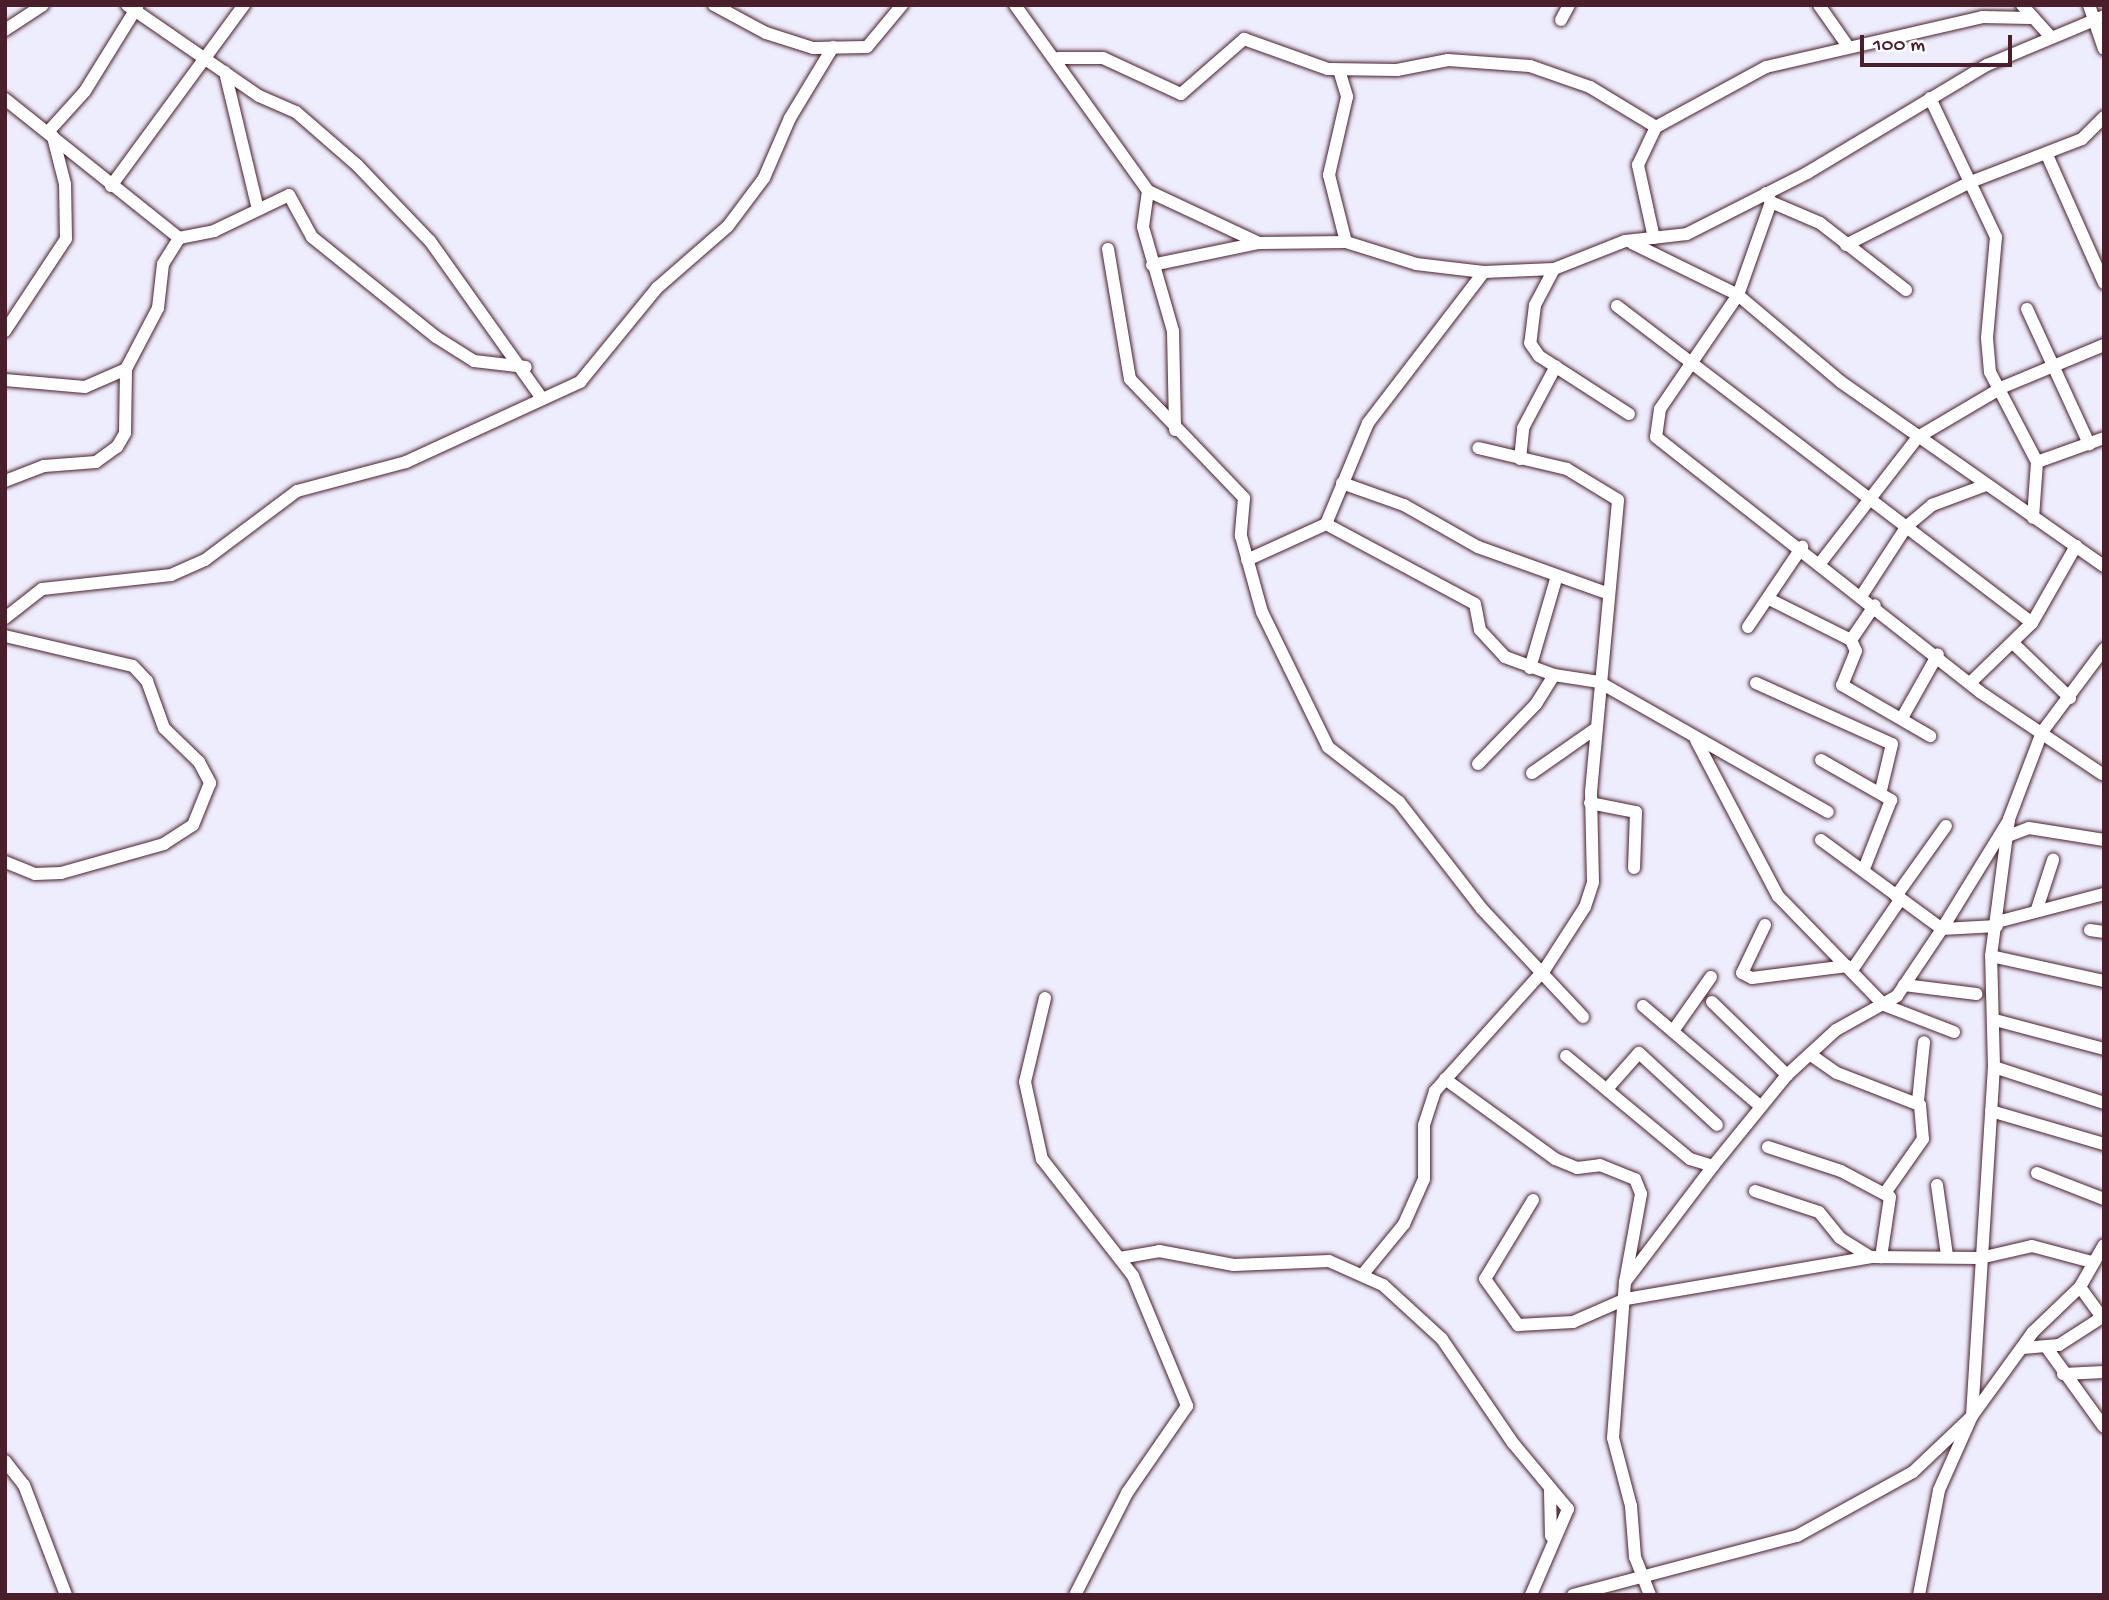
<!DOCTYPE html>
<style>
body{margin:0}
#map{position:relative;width:2109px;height:1600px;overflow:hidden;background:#eeedfd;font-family:"Gochi Hand",sans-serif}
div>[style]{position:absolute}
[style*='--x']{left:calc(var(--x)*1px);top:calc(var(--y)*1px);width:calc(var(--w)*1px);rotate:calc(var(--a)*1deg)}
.roads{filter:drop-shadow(0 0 2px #4a1f2b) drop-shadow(0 0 2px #4a1f2b)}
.minor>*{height:12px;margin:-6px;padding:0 6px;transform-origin:6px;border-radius:6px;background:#fff}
span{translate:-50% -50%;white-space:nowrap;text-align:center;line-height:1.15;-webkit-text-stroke:5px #fff;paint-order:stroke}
.frame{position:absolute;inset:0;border:7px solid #4a1f2b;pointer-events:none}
.scale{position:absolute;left:1860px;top:35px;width:152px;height:32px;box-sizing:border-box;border:4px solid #4a1f2b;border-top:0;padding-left:9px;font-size:21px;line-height:24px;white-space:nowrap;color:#4a1f2b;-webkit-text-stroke:5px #fff;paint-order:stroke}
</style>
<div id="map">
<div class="roads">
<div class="minor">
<i style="--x:127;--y:5;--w:160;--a:34.6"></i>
<i style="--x:259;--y:96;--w:40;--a:23.4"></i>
<i style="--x:296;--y:112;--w:81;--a:41"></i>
<i style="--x:357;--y:165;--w:105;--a:46.2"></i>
<i style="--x:430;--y:241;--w:191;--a:54.6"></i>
<i style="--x:714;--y:5;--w:59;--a:28.3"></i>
<i style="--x:766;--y:33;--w:49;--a:17.7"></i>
<i style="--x:813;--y:48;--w:54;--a:-1.1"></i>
<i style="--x:867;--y:47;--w:55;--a:-50.2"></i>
<i style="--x:1015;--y:5;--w:229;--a:54.4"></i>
<i style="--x:1148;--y:191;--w:123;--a:25.1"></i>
<i style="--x:1259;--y:243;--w:87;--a:-0.7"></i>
<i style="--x:1346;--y:242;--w:73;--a:17.4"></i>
<i style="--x:1416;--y:264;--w:68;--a:6.7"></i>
<i style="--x:1484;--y:272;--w:70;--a:-2.5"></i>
<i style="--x:1554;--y:269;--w:76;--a:-21.5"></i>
<i style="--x:1625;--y:241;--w:62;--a:-6.4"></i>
<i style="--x:1687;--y:234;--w:135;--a:-26.9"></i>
<i style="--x:1807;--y:173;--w:210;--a:-31"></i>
<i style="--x:1987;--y:65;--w:127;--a:-22.7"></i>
<i style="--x:1819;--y:5;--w:49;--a:55"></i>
<i style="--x:2022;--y:5;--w:40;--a:48"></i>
<i style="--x:2089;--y:5;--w:46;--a:71.2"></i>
<i style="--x:1561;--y:20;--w:17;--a:-62"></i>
<i style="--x:5;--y:30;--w:45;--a:-33.3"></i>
<i style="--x:1058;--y:58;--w:45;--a:0"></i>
<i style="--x:1103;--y:58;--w:86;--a:24.8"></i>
<i style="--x:1181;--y:94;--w:84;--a:-41.1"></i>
<i style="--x:1244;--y:39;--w:89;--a:19.7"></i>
<i style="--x:1328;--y:69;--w:69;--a:0.8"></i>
<i style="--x:1397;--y:70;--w:52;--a:-11.1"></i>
<i style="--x:1448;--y:60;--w:82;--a:4.2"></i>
<i style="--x:1530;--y:66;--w:64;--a:19.3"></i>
<i style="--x:1590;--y:87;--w:77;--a:31.2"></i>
<i style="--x:1339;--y:70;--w:28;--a:73"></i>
<i style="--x:1347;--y:97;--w:80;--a:103"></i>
<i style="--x:1329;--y:175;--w:69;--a:75.8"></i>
<i style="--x:225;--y:72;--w:137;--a:76.5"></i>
<i style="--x:1930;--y:98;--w:154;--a:64.6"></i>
<i style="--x:1996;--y:237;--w:101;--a:95.1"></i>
<i style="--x:1987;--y:338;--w:34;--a:85"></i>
<i style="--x:1990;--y:372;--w:102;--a:62.4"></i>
<i style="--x:2037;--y:462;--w:56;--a:94.1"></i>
<i style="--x:5;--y:99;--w:223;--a:38.6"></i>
<i style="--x:179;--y:238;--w:36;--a:-11"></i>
<i style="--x:214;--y:231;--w:83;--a:-25.6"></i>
<i style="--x:289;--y:195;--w:48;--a:61.3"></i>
<i style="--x:312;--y:237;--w:159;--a:38.9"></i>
<i style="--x:436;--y:337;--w:45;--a:32.3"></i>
<i style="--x:474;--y:361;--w:52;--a:6.6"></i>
<i style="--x:48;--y:132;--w:55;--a:-47.9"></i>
<i style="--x:85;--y:91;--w:99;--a:-58.2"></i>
<i style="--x:2047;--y:155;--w:140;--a:66"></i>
<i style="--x:111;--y:186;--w:225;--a:-53.7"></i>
<i style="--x:1148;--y:191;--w:36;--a:98"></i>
<i style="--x:1143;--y:227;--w:108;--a:73.9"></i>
<i style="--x:1173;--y:331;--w:99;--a:88.8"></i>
<i style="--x:1766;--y:193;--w:10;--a:61"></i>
<i style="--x:1771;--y:202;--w:99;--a:109.5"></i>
<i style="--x:1738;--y:295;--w:138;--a:124.4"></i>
<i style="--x:1660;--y:409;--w:28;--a:98"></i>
<i style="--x:1656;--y:437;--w:412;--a:38.2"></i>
<i style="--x:1980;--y:692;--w:147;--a:33.9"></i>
<i style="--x:1771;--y:202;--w:53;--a:23.2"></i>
<i style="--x:1820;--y:223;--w:109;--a:37.9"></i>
<i style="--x:1654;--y:238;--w:75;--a:-102.4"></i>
<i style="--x:1638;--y:165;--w:42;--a:-64.7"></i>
<i style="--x:1656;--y:127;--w:125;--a:-28.6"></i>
<i style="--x:1766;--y:67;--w:222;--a:-13"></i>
<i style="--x:1982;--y:17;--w:49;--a:1.2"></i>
<i style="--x:1632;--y:243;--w:118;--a:26.1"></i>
<i style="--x:1738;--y:295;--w:135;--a:40.2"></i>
<i style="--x:1841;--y:382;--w:321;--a:35"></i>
<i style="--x:1846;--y:245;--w:137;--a:-26.9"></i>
<i style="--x:1968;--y:183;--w:122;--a:-21.1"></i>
<i style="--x:2082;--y:139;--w:31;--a:-45"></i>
<i style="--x:1108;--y:249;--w:132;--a:80.4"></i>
<i style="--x:1130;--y:379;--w:165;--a:46.2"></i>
<i style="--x:1244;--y:498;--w:38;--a:95"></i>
<i style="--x:1241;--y:536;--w:79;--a:74.6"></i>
<i style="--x:1262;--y:612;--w:150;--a:63.9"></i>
<i style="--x:1328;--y:747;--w:90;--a:37.8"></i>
<i style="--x:1399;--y:802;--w:135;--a:52.2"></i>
<i style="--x:1482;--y:909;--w:148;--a:46.9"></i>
<i style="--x:1152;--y:265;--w:108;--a:-11.7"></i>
<i style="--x:1554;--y:269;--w:41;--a:117.8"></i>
<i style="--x:1535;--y:305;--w:38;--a:97"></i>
<i style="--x:1530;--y:343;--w:16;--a:55"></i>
<i style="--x:1539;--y:356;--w:107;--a:32.8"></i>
<i style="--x:1617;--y:306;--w:522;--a:37.37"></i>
<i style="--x:2027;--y:309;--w:149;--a:65.3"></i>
<i style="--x:5;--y:331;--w:110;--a:-56.5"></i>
<i style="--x:66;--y:239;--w:55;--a:-91"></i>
<i style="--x:65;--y:184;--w:49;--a:-104.3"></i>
<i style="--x:5;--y:380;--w:80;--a:5"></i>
<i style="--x:85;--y:387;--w:45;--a:-23.7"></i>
<i style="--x:126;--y:369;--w:69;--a:-62.3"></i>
<i style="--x:158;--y:308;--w:44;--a:-83.5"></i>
<i style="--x:163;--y:264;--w:31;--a:-58"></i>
<i style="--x:1520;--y:459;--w:31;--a:-84"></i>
<i style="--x:1523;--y:428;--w:70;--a:-62"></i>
<i style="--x:2037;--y:462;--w:71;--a:-19.7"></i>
<i style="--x:5;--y:481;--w:42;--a:-21"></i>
<i style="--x:44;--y:466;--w:52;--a:-4.4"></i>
<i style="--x:96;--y:462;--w:26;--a:-36"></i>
<i style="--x:117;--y:447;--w:16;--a:-60"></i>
<i style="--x:125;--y:433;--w:64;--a:-89.1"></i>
<i style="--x:1342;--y:483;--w:66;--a:19.5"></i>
<i style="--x:1404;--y:505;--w:85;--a:29.6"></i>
<i style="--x:1478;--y:547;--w:134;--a:19.7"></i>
<i style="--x:1326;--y:524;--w:169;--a:28.2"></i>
<i style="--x:1475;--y:604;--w:26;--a:79"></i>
<i style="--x:1480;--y:630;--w:37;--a:47"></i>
<i style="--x:1505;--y:657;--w:52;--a:20.2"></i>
<i style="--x:1554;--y:675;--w:46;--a:8.8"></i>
<i style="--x:1599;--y:682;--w:263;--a:29.6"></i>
<i style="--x:1247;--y:560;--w:87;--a:-24.5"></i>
<i style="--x:1326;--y:524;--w:109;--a:-67.4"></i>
<i style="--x:1368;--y:423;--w:190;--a:-52.5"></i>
<i style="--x:1821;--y:562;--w:158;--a:-52.2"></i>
<i style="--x:1918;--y:437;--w:99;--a:-30.5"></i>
<i style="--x:2003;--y:387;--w:109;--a:-22.6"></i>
<i style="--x:1862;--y:595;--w:82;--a:-56.9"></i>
<i style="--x:1907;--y:526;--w:33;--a:-40"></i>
<i style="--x:1932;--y:505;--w:58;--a:-20.3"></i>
<i style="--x:1769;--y:599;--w:92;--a:26.6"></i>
<i style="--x:1851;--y:640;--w:42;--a:-55.6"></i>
<i style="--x:5;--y:618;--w:47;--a:-38.1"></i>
<i style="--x:42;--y:589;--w:130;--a:-6.2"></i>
<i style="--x:171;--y:575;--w:37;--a:-24"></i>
<i style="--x:205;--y:560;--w:115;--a:-36.9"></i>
<i style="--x:297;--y:491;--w:113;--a:-14.9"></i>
<i style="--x:406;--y:462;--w:192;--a:-24.7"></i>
<i style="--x:580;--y:382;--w:122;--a:-50.7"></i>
<i style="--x:657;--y:288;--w:94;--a:-41.1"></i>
<i style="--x:728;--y:226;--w:60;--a:-53.1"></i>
<i style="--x:764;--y:178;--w:65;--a:-66.6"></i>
<i style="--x:790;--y:118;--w:83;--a:-58.8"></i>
<i style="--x:1748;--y:627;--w:97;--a:-56"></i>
<i style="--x:5;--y:636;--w:131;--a:13.2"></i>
<i style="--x:133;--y:666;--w:21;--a:47"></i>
<i style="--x:147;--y:681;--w:50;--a:70.1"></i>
<i style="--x:164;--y:728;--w:49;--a:44.2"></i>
<i style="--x:199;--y:762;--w:24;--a:62"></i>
<i style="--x:210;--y:783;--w:45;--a:112"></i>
<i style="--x:193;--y:825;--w:35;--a:147"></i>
<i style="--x:164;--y:844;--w:107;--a:164.3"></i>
<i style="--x:61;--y:873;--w:26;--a:178"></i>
<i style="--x:35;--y:874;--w:32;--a:-158"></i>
<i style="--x:1851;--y:640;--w:12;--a:66"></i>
<i style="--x:1856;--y:651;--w:37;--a:112"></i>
<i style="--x:1842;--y:685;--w:102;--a:30.1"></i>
<i style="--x:2014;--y:644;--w:78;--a:44"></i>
<i style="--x:1530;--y:668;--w:93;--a:-73.7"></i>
<i style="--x:1756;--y:683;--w:149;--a:24.2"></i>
<i style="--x:1892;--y:744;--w:47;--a:103.4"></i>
<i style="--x:1970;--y:683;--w:86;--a:-44.1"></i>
<i style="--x:2032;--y:623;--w:89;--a:-60.3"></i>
<i style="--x:1902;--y:718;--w:73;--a:-60.6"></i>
<i style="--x:1696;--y:740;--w:176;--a:62.3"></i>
<i style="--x:1778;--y:896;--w:152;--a:45.8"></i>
<i style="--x:1884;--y:1005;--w:75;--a:21.1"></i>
<i style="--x:1821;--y:760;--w:81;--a:29.7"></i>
<i style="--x:1891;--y:800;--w:74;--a:111.4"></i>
<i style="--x:1478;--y:764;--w:83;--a:-46"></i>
<i style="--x:1536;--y:704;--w:34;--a:-58"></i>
<i style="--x:1532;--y:773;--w:77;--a:-34.9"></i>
<i style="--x:1590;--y:803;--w:47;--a:11.1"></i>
<i style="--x:1636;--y:812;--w:56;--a:92"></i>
<i style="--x:2008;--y:836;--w:22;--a:-21"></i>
<i style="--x:2029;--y:828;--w:76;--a:9.1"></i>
<i style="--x:1821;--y:840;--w:150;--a:36.3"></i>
<i style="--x:1942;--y:929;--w:128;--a:-58.4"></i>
<i style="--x:1896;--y:896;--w:86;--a:-54.5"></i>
<i style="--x:2037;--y:909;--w:52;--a:-71.9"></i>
<i style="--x:1997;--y:922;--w:111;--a:-14.7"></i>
<i style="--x:1765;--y:925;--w:53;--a:115.6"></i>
<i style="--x:1742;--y:973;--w:11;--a:27"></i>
<i style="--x:1752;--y:978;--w:96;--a:-7.2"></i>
<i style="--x:2090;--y:930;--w:14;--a:8"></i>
<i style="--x:1991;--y:956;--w:116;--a:12.5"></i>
<i style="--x:1852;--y:970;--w:85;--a:-55.6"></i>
<i style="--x:1904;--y:985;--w:73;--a:7.1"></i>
<i style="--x:1045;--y:998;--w:86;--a:103.4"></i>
<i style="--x:1025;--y:1082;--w:79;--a:77.6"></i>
<i style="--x:1042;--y:1159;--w:148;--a:52.1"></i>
<i style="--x:1133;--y:1276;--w:141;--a:67.4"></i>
<i style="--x:1187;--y:1406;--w:106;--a:124.6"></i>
<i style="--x:1127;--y:1493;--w:114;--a:117"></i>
<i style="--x:1712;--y:1002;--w:105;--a:44.2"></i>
<i style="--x:1643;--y:1006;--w:154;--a:40.5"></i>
<i style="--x:1995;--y:1020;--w:113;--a:14.9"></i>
<i style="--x:1673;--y:1031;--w:66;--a:-54.9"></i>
<i style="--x:1811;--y:1055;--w:32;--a:35"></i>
<i style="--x:1837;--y:1073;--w:89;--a:21.1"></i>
<i style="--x:1920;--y:1105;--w:34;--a:85"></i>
<i style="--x:1923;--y:1139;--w:66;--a:125.1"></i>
<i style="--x:1566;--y:1056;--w:161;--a:39.7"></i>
<i style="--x:1690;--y:1159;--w:24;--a:17"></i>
<i style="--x:1713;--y:1166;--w:117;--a:-50.9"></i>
<i style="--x:1787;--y:1075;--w:67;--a:-42.6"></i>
<i style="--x:1836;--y:1030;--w:70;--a:-29.1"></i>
<i style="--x:1897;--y:996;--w:81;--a:-56.1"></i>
<i style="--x:1942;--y:929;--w:55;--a:-3.1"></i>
<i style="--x:1994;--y:1067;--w:116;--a:18.1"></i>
<i style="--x:1445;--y:1079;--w:136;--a:36"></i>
<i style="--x:1555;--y:1159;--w:24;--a:22"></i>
<i style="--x:1577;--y:1168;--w:23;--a:-7"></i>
<i style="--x:1600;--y:1165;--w:38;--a:22"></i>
<i style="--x:1635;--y:1179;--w:16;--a:68"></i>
<i style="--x:1641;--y:1194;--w:89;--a:100.3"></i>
<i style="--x:1607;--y:1089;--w:48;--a:-48.4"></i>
<i style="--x:1639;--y:1053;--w:106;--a:42.7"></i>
<i style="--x:1918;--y:1101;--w:59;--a:-84.2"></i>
<i style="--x:1991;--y:1111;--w:118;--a:16.3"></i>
<i style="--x:1768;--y:1147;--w:77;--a:18.2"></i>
<i style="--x:1841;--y:1171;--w:55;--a:28"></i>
<i style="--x:1890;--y:1197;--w:61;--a:98.5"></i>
<i style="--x:2037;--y:1173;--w:72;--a:21.2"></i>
<i style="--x:1937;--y:1185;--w:71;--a:81.9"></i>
<i style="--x:1755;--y:1191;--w:67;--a:18.2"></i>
<i style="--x:1819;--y:1212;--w:33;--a:51"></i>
<i style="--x:1840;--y:1238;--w:36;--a:32"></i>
<i style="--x:1871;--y:1257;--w:109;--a:0.5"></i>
<i style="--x:1980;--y:1258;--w:53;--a:-13"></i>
<i style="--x:2032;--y:1246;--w:62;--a:14.9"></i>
<i style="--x:1533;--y:1200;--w:92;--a:121.3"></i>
<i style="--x:1485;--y:1279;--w:57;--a:54.3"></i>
<i style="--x:1518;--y:1325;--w:55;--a:-3.1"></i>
<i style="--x:1573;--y:1322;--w:58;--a:-23.5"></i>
<i style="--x:1626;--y:1299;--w:249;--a:-9.7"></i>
<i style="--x:1120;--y:1258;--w:40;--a:-10"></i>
<i style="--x:1159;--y:1251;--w:76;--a:10.6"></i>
<i style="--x:1234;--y:1265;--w:95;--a:-2.4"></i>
<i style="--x:1329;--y:1261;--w:59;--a:24"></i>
<i style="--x:1383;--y:1285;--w:80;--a:42.5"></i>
<i style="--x:1442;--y:1339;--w:126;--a:55.7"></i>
<i style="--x:1513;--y:1443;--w:86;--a:50.2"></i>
<i style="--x:1568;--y:1509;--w:94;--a:113.3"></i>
<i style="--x:1363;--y:1274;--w:65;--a:-50.6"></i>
<i style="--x:1404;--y:1224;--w:49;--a:-66"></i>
<i style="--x:1424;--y:1179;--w:54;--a:-90"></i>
<i style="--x:1424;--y:1125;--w:36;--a:-72"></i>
<i style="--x:1435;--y:1091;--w:164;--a:-48"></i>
<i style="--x:1545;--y:969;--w:74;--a:-57.2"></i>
<i style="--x:1585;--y:907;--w:26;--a:-72"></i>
<i style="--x:1593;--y:882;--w:90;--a:-91.3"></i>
<i style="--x:1591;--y:792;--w:293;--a:-84.7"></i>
<i style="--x:1618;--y:500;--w:60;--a:-148.7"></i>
<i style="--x:1567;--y:469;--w:91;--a:-166.7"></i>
<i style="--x:2080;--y:1287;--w:37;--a:54"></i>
<i style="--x:2023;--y:1348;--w:36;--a:-5"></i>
<i style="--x:2059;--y:1345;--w:54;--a:-32.8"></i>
<i style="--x:2047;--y:1348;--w:97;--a:54.2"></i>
<i style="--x:2063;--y:1374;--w:41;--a:-2.8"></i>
<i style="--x:5;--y:1461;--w:31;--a:52"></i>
<i style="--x:24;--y:1485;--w:118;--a:69.1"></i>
<i style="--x:1550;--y:1490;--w:46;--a:88.8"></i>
<i style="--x:1573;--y:1595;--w:232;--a:-14.8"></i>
<i style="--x:1797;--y:1536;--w:132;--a:-28.9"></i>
<i style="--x:1913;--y:1472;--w:81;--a:-43.5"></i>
<i style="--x:1972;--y:1416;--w:104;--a:-54"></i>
<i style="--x:2033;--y:1332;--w:65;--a:-43.8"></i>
<i style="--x:2080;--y:1287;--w:48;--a:-60.3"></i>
<i style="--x:1650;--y:1595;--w:41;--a:-111.5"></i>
<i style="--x:1635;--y:1557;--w:51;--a:-94.5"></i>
<i style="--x:1631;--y:1506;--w:70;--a:-104.8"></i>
<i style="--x:1613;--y:1438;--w:156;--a:-85.6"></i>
<i style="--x:1625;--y:1282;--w:146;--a:-52.8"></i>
<i style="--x:1919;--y:1595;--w:107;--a:-79.2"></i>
<i style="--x:1939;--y:1490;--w:81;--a:-66"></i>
<i style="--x:1972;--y:1416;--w:350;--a:-86.4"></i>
<i style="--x:1994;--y:1067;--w:111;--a:-91.5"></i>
<i style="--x:1991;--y:956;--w:138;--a:-82.5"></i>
<i style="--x:2009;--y:819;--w:93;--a:-69.2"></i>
<i style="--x:2042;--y:732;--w:104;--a:-53.2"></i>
</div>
</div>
<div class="frame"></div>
<div class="scale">100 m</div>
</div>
